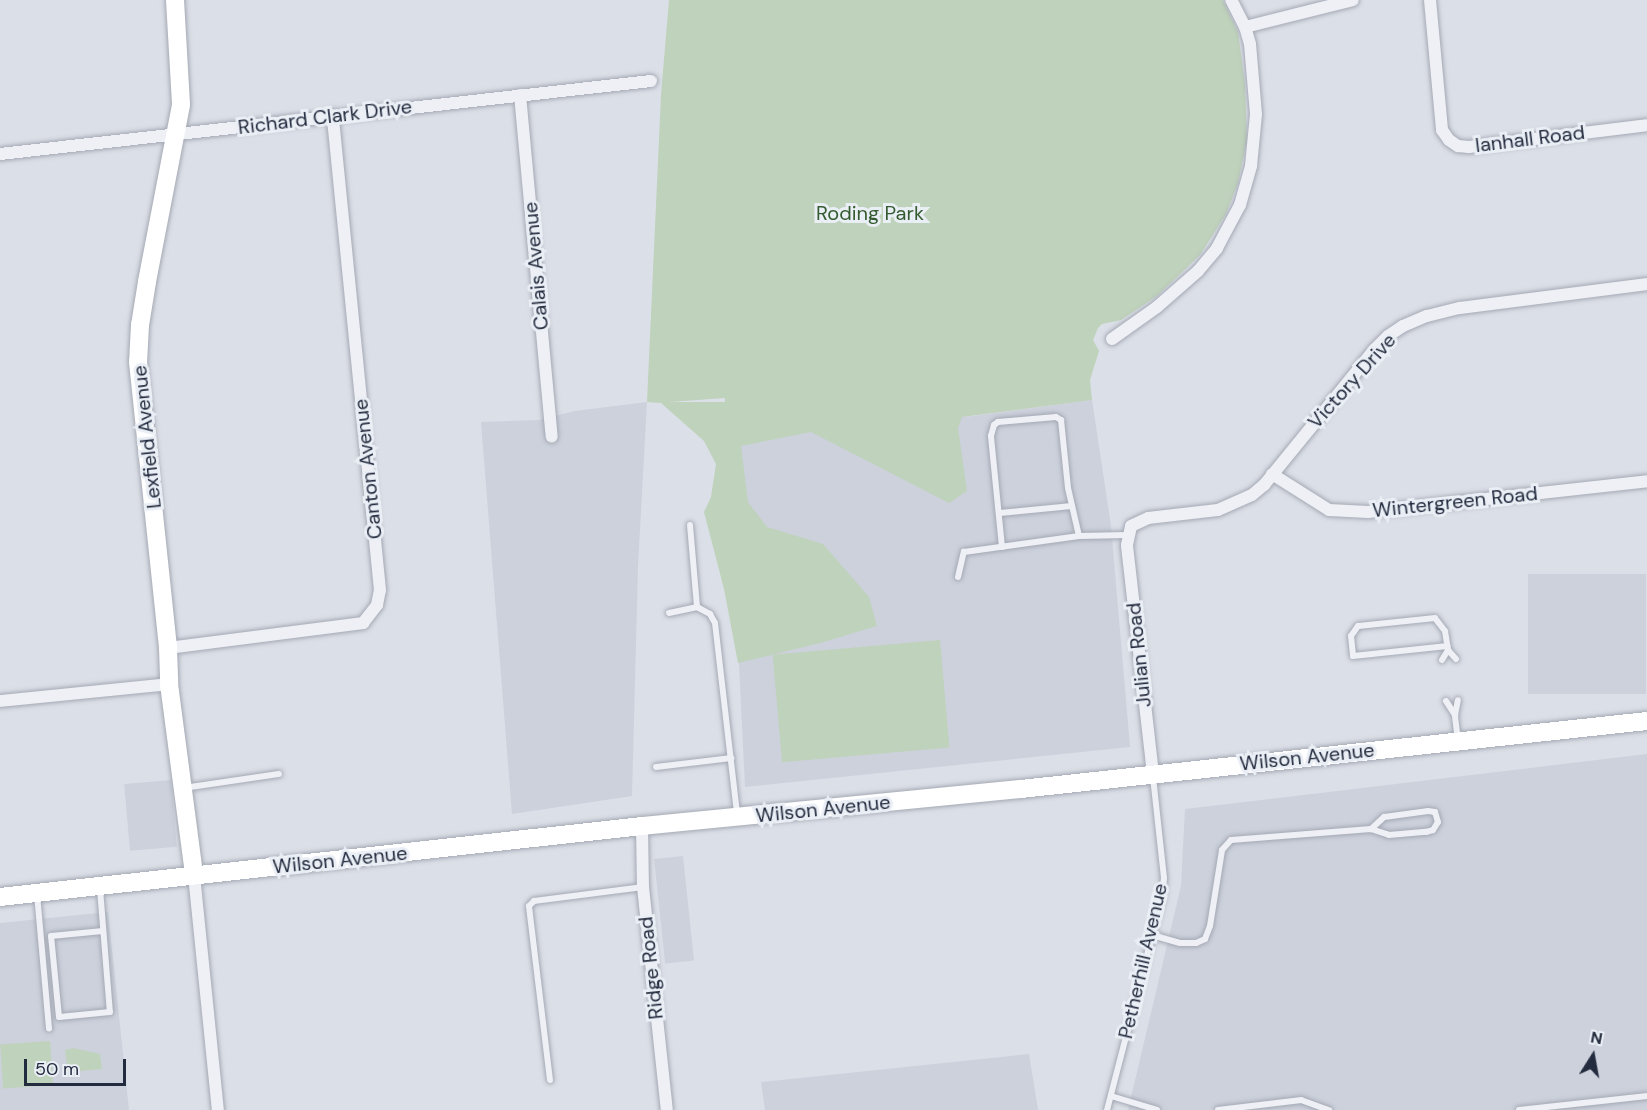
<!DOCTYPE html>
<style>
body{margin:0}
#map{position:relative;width:1647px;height:1110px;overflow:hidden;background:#dbdfe7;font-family:"DM Sans",sans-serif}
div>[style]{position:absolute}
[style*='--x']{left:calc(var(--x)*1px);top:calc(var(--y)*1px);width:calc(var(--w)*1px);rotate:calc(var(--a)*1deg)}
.built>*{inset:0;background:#ccd1dc;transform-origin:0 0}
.green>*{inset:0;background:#bfd2bb;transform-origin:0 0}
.roads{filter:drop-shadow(0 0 2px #a4a9b4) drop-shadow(0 0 2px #a4a9b4)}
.lane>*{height:6px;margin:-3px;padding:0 3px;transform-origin:3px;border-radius:3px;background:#eef0f5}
.street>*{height:12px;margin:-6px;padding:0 6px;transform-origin:6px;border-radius:6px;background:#eef0f5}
.secondary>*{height:18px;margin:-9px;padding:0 9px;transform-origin:9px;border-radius:9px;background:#fff}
span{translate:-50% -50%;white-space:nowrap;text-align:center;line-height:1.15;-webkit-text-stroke:6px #eaeef5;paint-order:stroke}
.street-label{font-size:20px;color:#232b3e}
.park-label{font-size:20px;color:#345b2f}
.north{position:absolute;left:1563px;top:1026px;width:60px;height:60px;-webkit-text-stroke:4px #eaeef5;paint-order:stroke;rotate:11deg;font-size:16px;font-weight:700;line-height:24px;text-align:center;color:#232b3e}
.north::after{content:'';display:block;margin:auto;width:21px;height:27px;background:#232b3e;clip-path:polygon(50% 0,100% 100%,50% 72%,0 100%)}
.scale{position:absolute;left:24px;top:1059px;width:102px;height:27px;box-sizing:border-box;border:3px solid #232b3e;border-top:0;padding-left:8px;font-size:18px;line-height:21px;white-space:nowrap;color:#232b3e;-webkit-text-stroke:4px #eaeef5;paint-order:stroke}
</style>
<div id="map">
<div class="built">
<i style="clip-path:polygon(1092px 400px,1111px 526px,1130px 747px,745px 787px,728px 440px,973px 416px)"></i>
<i style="clip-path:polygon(647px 402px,638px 566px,632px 796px,512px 814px,481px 422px,539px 420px,575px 411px)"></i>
<i style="left:1646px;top:574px;width:120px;height:118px;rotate:90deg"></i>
<i style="clip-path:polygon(1647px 754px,1647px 1110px,1128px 1110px,1181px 886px,1185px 809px)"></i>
<i style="left:171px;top:780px;width:67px;height:47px;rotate:85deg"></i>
<i style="left:683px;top:856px;width:105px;height:29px;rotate:84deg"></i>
<i style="clip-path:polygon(108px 912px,129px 1110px,0 1110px,0 923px)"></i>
<i style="clip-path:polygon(1029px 1054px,1038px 1110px,765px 1110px,761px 1082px)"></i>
</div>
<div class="green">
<i style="clip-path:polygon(evenodd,669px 0,1223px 0,1238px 32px,1245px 84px,1247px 140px,1238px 183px,1226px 214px,1200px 255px,1157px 296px,1121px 320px,1102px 324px,1098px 328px,1093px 340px,1099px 351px,1090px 380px,1092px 400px,962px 417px,958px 428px,967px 491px,949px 503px,811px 432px,741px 446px,748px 502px,767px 527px,823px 544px,869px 597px,877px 626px,820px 643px,738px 663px,724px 589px,704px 512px,711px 497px,716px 464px,704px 441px,661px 403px,647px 402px,661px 95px,669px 0,725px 398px,725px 402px,669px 402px,725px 398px)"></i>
<i style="left:940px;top:640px;width:108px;height:168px;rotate:85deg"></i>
<i style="left:50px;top:1041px;width:44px;height:50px;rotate:86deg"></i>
<i style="clip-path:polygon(73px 1048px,100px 1054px,102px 1069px,68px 1072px,65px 1050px)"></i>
</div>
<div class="roads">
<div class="lane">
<i style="--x:1000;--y:513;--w:72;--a:-5.6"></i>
<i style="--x:690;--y:525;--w:82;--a:85.1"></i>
<i style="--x:697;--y:607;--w:15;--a:28"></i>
<i style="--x:710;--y:614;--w:10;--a:61"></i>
<i style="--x:715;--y:623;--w:192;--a:83.4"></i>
<i style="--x:1002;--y:547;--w:112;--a:-95.7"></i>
<i style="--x:991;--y:436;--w:11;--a:-75"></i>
<i style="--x:994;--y:425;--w:5;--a:-37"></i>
<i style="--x:998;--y:422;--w:58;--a:-4.9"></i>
<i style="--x:1056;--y:417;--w:6;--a:31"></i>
<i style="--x:1061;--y:420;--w:68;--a:84.1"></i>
<i style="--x:1068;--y:488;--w:49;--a:77.1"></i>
<i style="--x:958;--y:577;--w:26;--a:-77"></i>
<i style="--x:964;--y:552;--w:116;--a:-7.9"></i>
<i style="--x:1079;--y:536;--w:48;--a:-1.2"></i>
<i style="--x:669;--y:613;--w:29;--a:-12"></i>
<i style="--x:1448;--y:650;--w:12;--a:48"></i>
<i style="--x:1442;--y:660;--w:12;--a:-59"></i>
<i style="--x:1448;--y:650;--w:19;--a:-99"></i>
<i style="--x:1445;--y:631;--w:16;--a:-128"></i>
<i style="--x:1435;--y:618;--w:77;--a:174.1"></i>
<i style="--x:1358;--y:626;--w:12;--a:125"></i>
<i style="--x:1351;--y:636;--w:20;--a:84"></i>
<i style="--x:1353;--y:656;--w:95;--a:-6.1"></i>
<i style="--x:1446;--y:701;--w:17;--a:57"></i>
<i style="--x:1458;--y:741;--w:26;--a:-97"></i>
<i style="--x:1455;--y:715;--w:15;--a:-79"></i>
<i style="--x:656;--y:767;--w:76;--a:-6.8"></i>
<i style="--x:183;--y:788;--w:97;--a:-8.3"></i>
<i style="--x:100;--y:889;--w:123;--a:85.4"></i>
<i style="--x:110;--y:1012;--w:51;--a:174.4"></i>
<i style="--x:59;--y:1017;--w:81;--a:-95.6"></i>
<i style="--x:51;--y:936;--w:52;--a:-5.5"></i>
<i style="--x:37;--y:894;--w:135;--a:84.9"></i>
<i style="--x:1152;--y:935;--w:29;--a:16"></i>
<i style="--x:1180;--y:943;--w:16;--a:0"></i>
<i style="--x:1196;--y:943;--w:10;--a:-24"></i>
<i style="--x:1205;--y:939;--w:14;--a:-69"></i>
<i style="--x:1210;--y:926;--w:77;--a:-81"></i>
<i style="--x:1222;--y:850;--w:13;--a:-48"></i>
<i style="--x:1231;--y:840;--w:140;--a:-4.5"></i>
<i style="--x:1371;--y:829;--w:19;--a:18"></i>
<i style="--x:1389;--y:835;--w:37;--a:-5"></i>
<i style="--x:1426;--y:832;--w:7;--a:-16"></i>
<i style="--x:1433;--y:830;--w:9;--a:-58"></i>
<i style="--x:1438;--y:822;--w:10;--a:-107"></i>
<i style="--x:1435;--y:812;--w:7;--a:-172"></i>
<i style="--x:1428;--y:811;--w:44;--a:172.2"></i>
<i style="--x:1384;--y:817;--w:18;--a:137"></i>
<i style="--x:550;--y:1080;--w:175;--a:-96.9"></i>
<i style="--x:529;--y:906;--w:7;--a:-45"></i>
<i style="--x:534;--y:901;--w:110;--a:-7.3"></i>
<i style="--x:1111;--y:1096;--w:48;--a:16.9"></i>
<i style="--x:1107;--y:1110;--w:220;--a:-75.5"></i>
<i style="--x:1162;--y:897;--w:19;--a:-84"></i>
<i style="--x:1164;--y:878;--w:103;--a:-96.2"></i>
<i style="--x:1218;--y:1110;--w:84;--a:-6.9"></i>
<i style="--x:1301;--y:1100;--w:30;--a:20"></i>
<i style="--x:1519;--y:1110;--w:129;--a:-6.2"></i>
</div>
<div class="street">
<i style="--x:1430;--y:0;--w:131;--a:84.7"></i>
<i style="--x:1442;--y:130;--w:12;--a:55"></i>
<i style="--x:1449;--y:140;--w:11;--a:34"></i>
<i style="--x:1458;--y:146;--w:11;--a:5"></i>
<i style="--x:1469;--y:147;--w:179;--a:-7"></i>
<i style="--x:1245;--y:27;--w:111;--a:-14"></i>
<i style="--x:520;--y:95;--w:343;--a:84.7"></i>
<i style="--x:0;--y:154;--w:655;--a:-6.4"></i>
<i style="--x:1112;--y:339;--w:55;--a:-35.4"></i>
<i style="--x:1157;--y:307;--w:55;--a:-41.3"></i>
<i style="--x:1198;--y:271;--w:30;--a:-50"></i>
<i style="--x:1217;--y:248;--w:49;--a:-61.9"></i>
<i style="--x:1240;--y:205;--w:41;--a:-74.2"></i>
<i style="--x:1251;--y:166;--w:52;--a:-84.5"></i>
<i style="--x:1256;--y:114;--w:70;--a:-94.9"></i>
<i style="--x:1250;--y:44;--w:18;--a:-106"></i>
<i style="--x:1245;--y:27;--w:30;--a:-117"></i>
<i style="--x:1272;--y:474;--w:67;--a:32.3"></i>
<i style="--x:1329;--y:510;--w:39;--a:3"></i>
<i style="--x:1368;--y:512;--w:281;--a:-6.3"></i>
<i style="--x:168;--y:648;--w:197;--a:-7.3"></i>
<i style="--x:363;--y:623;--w:23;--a:-52"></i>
<i style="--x:377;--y:605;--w:15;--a:-79"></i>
<i style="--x:380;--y:590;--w:477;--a:-95.7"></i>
<i style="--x:0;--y:701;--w:170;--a:-5.7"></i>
<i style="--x:1153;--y:774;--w:230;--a:-96.5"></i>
<i style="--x:1127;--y:545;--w:19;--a:-78"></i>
<i style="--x:1131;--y:526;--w:19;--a:-25"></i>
<i style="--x:1148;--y:518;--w:70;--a:-6.5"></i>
<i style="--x:1218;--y:510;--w:37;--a:-24"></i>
<i style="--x:1252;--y:495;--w:16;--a:-40"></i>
<i style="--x:1264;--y:485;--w:176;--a:-50.8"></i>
<i style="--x:1375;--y:349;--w:18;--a:-45"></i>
<i style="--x:1388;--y:336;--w:18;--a:-34"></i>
<i style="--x:1403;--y:326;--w:26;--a:-23"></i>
<i style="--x:1427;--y:316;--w:34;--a:-14"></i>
<i style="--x:1460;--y:308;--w:189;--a:-7.3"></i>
<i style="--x:642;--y:826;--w:61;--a:89.1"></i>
<i style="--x:643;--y:887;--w:224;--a:83.9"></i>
<i style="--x:194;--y:875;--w:236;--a:84.2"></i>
</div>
<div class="secondary">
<i style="--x:175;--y:0;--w:105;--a:86.7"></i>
<i style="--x:181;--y:105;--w:180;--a:100.9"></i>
<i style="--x:147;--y:282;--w:44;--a:99.2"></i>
<i style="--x:140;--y:325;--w:37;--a:93"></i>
<i style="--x:138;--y:362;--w:288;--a:84"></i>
<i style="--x:168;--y:648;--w:36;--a:88"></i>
<i style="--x:169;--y:684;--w:193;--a:82.5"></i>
<i style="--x:0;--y:897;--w:646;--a:-6.31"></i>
<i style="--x:642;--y:826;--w:381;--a:-5.6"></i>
<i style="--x:1021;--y:789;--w:630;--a:-6.2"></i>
</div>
</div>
<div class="street-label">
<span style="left:325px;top:117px;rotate:-7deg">Richard Clark Drive</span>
<span style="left:1530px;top:139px;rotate:-7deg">Ianhall Road</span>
<span style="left:536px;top:266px;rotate:-95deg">Calais Avenue</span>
<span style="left:1352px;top:381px;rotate:-48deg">Victory Drive</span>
<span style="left:147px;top:437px;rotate:-96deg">Lexfield Avenue</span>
<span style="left:368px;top:469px;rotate:-96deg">Canton Avenue</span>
<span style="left:1455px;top:502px;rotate:-6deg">Wintergreen Road</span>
<span style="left:1139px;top:655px;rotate:-96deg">Julian Road</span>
<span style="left:1307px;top:757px;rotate:-6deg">Wilson Avenue</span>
<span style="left:823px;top:809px;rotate:-6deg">Wilson Avenue</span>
<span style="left:340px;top:860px;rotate:-6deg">Wilson Avenue</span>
<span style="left:1143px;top:961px;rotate:-77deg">Petherhill Avenue</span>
<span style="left:651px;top:968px;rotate:-96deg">Ridge Road</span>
</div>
<div class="park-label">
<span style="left:870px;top:213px">Roding Park</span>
</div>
<div class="north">N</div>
<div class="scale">50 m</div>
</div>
